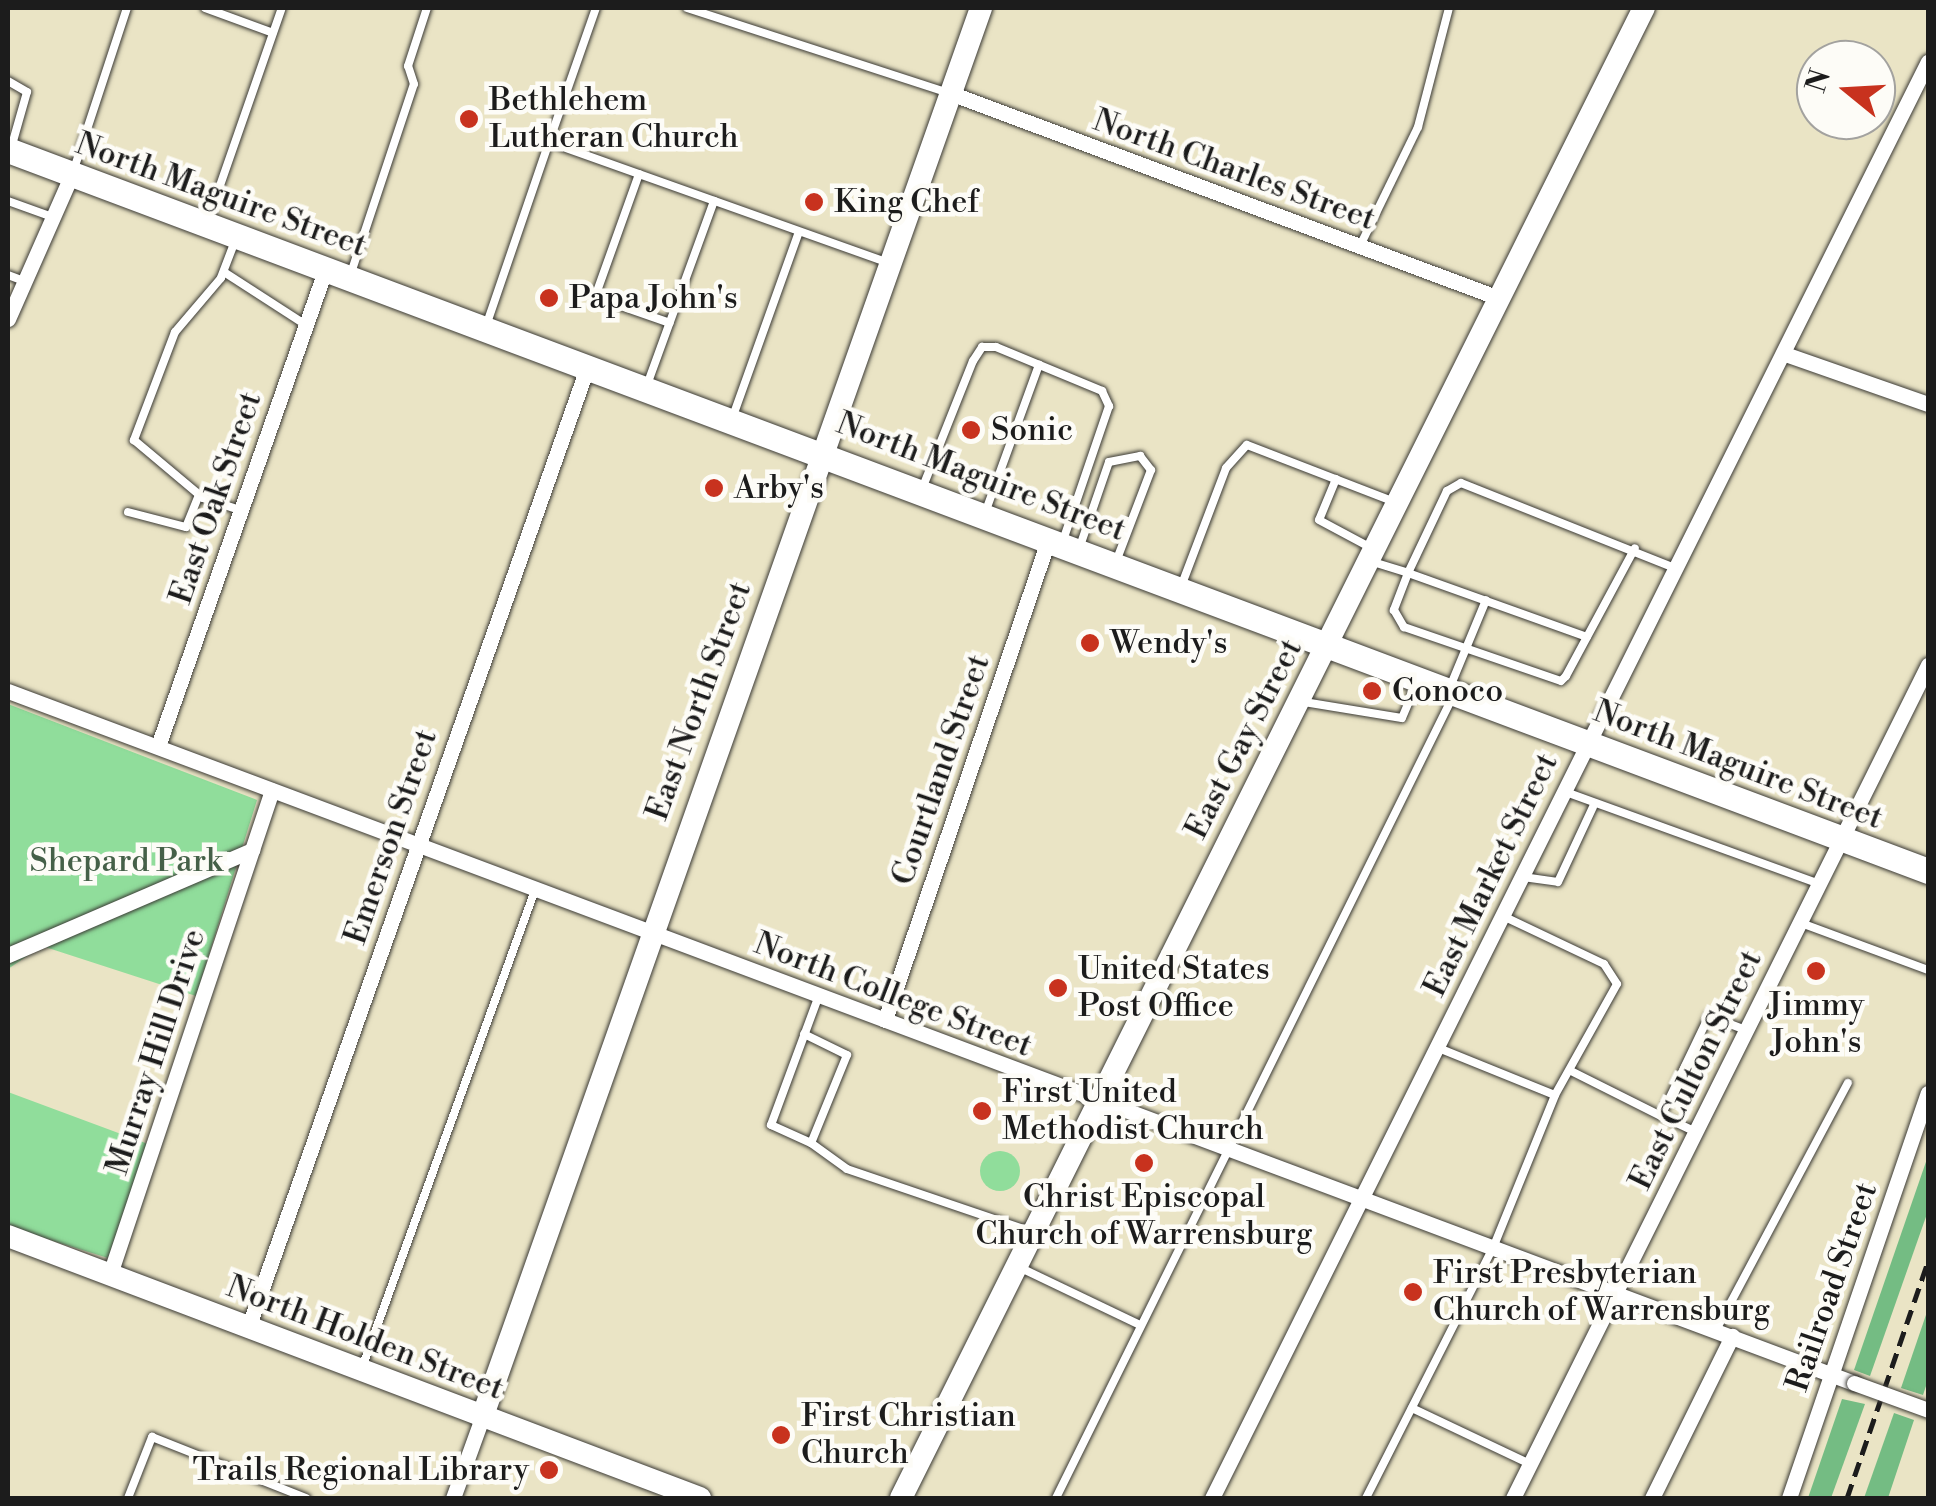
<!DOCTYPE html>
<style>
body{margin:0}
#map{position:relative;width:1936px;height:1506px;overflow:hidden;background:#eae4c5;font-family:"Libre Bodoni",serif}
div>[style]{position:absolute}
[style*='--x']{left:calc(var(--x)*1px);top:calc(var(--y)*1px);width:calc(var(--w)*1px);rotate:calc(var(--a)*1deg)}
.green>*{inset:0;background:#90dd9b}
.round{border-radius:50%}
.forest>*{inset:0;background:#74bc83}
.roads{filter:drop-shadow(0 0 2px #3b3a35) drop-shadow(0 0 2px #3b3a35)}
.lane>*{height:8px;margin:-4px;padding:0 4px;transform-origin:4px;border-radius:4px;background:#fff}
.street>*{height:15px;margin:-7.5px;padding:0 7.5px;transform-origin:7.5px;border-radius:7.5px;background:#fff}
.secondary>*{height:22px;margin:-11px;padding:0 11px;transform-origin:11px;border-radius:11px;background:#fff}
.primary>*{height:25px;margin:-12.5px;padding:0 12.5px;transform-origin:12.5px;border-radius:12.5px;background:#fff}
.rail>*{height:5px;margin-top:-2.5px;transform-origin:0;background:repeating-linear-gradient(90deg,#1c1c1c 0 15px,transparent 0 23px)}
.bridges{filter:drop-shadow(0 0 2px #3b3a35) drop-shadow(0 0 2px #3b3a35)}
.street-bridge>*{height:15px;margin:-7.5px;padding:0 7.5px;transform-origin:7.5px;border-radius:7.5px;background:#fff}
.dots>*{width:28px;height:28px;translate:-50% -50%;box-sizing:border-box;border:5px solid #fdfcf7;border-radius:50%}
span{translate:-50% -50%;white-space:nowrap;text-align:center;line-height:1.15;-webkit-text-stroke:9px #fdfcf7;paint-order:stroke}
.poi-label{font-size:32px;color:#1c1c1c}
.left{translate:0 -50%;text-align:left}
.right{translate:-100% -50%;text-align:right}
.street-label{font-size:32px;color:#1c1c1c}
.park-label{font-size:32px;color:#456048}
.frame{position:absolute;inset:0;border:10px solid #1c1c1c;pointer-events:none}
.north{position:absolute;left:1796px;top:40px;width:100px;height:100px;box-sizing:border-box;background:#fdfcf7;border:2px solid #a3a29f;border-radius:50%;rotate:288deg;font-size:28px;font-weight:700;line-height:40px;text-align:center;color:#1c1c1c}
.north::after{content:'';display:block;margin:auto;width:35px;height:45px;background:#c8321e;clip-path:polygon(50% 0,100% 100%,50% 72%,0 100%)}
</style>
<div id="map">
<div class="green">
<i style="clip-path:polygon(8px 704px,257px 800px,196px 996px,42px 946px,8px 969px)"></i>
<i style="clip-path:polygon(8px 1092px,148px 1144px,108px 1258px,8px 1227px)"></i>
<i class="round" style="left:980px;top:1151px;width:40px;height:40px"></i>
</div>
<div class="forest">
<i style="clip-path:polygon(1928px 1156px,1928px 1211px,1870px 1376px,1854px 1370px)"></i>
<i style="clip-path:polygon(1928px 1309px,1928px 1380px,1923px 1395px,1901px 1388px)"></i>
<i style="clip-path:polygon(1842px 1399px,1865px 1404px,1831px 1498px,1808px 1498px)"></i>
<i style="clip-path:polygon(1894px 1413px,1914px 1420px,1888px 1498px,1864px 1498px)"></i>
</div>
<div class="roads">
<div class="lane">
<i style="--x:205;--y:8;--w:72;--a:20.2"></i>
<i style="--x:687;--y:8;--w:272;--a:18"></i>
<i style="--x:8;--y:81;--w:22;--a:30"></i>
<i style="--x:27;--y:92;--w:58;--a:105.9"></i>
<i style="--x:549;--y:142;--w:142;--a:-70.7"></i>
<i style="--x:74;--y:169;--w:169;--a:-71.8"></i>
<i style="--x:639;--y:174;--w:131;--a:109.7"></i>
<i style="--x:595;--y:297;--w:79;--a:19.1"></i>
<i style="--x:8;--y:201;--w:45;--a:19.7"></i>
<i style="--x:208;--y:220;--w:225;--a:-70.8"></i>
<i style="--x:235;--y:241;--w:40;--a:111"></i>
<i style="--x:221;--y:278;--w:71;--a:130.4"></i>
<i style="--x:175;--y:332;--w:116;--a:110.8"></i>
<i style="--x:134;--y:440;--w:90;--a:40"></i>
<i style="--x:203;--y:498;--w:40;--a:18"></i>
<i style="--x:1360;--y:246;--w:132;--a:-64"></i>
<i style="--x:1418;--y:127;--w:123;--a:-75.4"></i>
<i style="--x:224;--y:272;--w:98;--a:32.9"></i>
<i style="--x:351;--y:273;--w:199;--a:-71.6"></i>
<i style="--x:414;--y:84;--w:19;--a:-108"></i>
<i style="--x:408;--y:66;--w:61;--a:-71.9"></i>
<i style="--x:8;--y:275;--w:17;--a:21"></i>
<i style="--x:486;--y:326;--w:194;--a:-71.1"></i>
<i style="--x:549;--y:142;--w:360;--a:19.6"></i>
<i style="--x:647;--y:385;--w:196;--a:-70"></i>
<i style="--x:733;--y:416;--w:195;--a:-70.3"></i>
<i style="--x:1336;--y:479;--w:44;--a:112.5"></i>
<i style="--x:1319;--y:520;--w:61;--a:28.2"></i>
<i style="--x:922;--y:489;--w:138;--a:-68.3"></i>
<i style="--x:973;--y:361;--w:17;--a:-57"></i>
<i style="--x:982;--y:347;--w:14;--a:0"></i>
<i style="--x:996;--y:347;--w:115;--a:22.5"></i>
<i style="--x:1102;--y:391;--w:17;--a:65"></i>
<i style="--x:1109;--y:406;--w:145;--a:108.9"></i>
<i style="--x:128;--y:512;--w:60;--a:14.5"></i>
<i style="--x:186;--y:527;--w:35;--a:-68"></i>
<i style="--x:985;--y:513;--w:158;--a:-70"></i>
<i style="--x:1079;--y:549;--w:92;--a:-71"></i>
<i style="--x:1109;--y:462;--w:32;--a:-11"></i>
<i style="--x:1140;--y:456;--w:18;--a:52"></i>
<i style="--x:1151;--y:470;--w:95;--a:110.9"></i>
<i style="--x:1373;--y:562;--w:37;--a:17"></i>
<i style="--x:1408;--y:573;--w:91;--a:-64.6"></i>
<i style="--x:1447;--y:491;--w:16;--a:-30"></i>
<i style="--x:1461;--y:483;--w:230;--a:21.7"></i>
<i style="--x:1182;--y:584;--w:124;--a:-69.2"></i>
<i style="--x:1226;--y:468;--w:31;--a:-48"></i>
<i style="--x:1247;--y:445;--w:155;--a:21.1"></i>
<i style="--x:1587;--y:637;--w:190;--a:-160.3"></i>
<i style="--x:1408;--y:573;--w:40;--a:111"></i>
<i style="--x:1394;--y:610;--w:20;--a:60"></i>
<i style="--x:1404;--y:627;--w:166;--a:19"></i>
<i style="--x:1561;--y:681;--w:7;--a:-45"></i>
<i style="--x:1566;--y:676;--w:145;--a:-61.7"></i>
<i style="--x:1450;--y:687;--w:94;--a:-67.5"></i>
<i style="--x:1304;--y:702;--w:99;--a:9.3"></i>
<i style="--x:1402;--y:718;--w:38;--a:-67"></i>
<i style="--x:1563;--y:791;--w:270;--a:19.9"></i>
<i style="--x:1523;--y:877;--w:35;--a:8"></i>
<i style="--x:1558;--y:882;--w:83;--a:-65"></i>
<i style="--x:1798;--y:922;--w:139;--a:20.3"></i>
<i style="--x:804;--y:1034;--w:48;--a:26"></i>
<i style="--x:847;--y:1055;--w:95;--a:112.2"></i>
<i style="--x:811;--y:1143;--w:44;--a:-155.8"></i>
<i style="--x:771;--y:1125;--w:139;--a:-69.7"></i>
<i style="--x:1436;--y:1047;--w:128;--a:22"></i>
<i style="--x:1555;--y:1095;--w:127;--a:-60.8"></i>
<i style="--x:1617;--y:984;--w:24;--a:-123"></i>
<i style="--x:1604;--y:964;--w:114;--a:-154.6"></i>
<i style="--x:1573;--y:1072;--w:98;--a:26.6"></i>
<i style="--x:1696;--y:1132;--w:38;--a:-155"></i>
<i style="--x:1661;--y:1116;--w:111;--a:-64.4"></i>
<i style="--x:1709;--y:1016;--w:40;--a:21"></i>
<i style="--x:811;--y:1143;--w:44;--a:35.8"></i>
<i style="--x:847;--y:1169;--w:195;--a:18.8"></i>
<i style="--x:1019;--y:1267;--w:134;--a:25.6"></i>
<i style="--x:1716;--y:1330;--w:280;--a:-61.9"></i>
<i style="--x:363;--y:1365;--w:505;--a:-70.09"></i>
<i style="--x:1412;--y:1408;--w:131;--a:25.4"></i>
<i style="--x:128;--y:1498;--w:66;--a:-68.5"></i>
<i style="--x:152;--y:1437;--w:166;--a:21.6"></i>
<i style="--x:1056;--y:1498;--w:895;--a:-63.66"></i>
<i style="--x:1366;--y:1498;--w:280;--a:-63.1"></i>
<i style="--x:1493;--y:1248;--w:165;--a:-67.9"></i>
</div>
<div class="street">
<i style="--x:950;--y:93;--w:586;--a:20.48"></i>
<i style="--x:8;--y:319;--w:158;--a:-66.2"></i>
<i style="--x:1785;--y:354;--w:151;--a:19.3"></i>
<i style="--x:8;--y:691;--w:1971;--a:20.55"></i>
<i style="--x:158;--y:746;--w:507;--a:-70.64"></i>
<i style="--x:8;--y:955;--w:266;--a:-23.3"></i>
<i style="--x:885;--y:1020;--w:509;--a:-71.21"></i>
<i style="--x:110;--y:1274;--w:510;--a:-71.49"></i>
<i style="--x:248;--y:1328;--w:1021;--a:-70.55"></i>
<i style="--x:453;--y:1498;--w:85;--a:-70.1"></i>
<i style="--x:1212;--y:1498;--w:1605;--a:-63.51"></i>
<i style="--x:1513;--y:1498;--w:931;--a:-63.52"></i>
<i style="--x:1652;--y:1498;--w:181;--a:-63.7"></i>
<i style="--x:1789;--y:1498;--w:428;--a:-71.1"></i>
</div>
<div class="secondary">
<i style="--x:8;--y:1236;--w:740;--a:20.74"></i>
<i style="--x:482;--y:1418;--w:1496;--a:-70.51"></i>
<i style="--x:901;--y:1498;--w:1665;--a:-63.5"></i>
</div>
<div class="primary">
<i style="--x:8;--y:150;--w:2051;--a:20.58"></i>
</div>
</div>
<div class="rail">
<i style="--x:1847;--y:1498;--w:250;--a:-71.1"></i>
</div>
<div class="bridges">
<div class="street-bridge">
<i style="--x:1854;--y:1383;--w:79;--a:20"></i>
</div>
</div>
<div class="dots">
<i style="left:469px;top:119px;background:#c8321e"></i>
<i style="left:814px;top:202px;background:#c8321e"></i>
<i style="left:549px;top:298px;background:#c8321e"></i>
<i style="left:971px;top:430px;background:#c8321e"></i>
<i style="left:714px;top:488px;background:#c8321e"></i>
<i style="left:1090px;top:643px;background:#c8321e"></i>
<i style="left:1372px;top:691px;background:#c8321e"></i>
<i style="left:1816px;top:971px;background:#c8321e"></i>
<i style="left:1058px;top:988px;background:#c8321e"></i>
<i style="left:982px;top:1111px;background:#c8321e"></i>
<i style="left:1144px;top:1163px;background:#c8321e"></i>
<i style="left:1413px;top:1292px;background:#c8321e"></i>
<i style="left:781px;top:1435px;background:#c8321e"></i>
<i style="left:549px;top:1470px;background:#c8321e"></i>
</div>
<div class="poi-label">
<span class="left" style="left:489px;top:119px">Bethlehem<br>Lutheran Church</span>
<span class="left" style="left:834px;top:202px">King Chef</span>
<span class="left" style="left:569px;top:298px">Papa John's</span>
<span class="left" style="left:991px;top:430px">Sonic</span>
<span class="left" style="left:734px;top:488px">Arby's</span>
<span class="left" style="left:1110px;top:643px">Wendy's</span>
<span class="left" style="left:1392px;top:691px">Conoco</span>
<span class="left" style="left:1078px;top:988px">United States<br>Post Office</span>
<span style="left:1816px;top:1024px">Jimmy<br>John's</span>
<span class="left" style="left:1002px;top:1111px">First United<br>Methodist Church</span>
<span style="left:1144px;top:1216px">Christ Episcopal<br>Church of Warrensburg</span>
<span class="left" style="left:1433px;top:1292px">First Presbyterian<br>Church of Warrensburg</span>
<span class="left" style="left:801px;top:1435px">First Christian<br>Church</span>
<span class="right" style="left:529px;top:1470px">Trails Regional Library</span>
</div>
<div class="street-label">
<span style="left:1234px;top:170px;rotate:20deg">North Charles Street</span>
<span style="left:221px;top:195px;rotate:20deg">North Maguire Street</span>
<span style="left:981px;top:477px;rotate:21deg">North Maguire Street</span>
<span style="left:216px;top:498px;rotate:-71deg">East Oak Street</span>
<span style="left:699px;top:701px;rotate:-70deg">East North Street</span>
<span style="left:1244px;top:739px;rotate:-63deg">East Gay Street</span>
<span style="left:1738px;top:765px;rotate:21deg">North Maguire Street</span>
<span style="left:941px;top:770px;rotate:-71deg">Courtland Street</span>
<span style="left:391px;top:837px;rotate:-71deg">Emerson Street</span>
<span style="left:1491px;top:875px;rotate:-64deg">East Market Street</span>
<span style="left:893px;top:995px;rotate:21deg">North College Street</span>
<span style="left:156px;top:1052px;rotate:-72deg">Murray Hill Drive</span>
<span style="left:1696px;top:1070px;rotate:-64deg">East Culton Street</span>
<span style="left:1832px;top:1287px;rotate:-71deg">Railroad Street</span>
<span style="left:365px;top:1338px;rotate:21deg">North Holden Street</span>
</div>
<div class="park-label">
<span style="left:126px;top:861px">Shepard Park</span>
</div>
<div class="frame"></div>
<div class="north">N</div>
</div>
